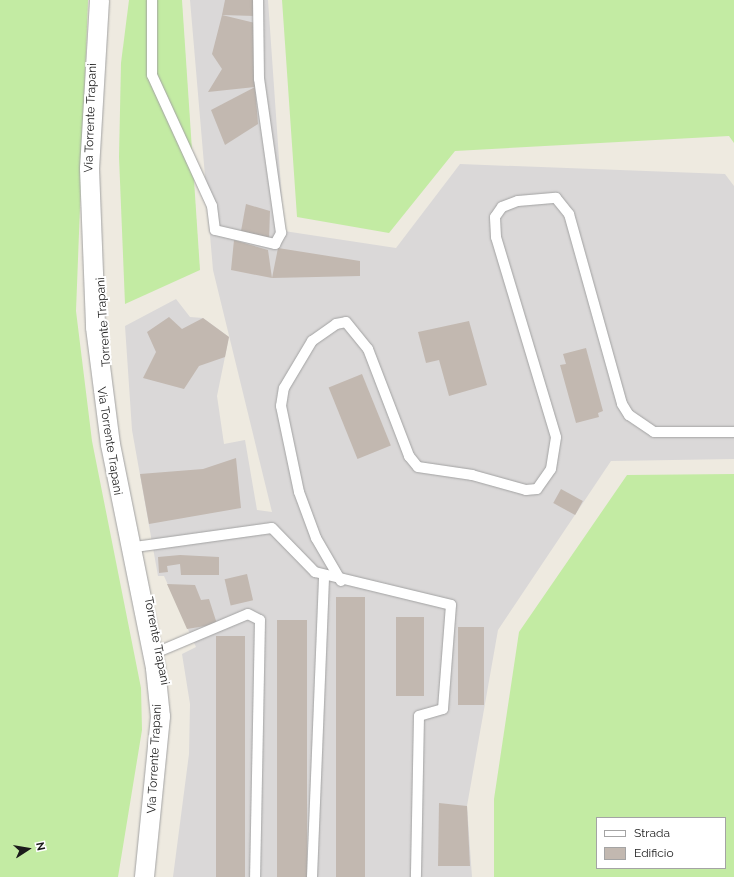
<!DOCTYPE html>
<style>
body{margin:0}
#map{position:relative;width:734px;height:877px;overflow:hidden;background:#eeeae0;font-family:Raleway,sans-serif}
div>[style]{position:absolute}
[style*='--x']{left:calc(var(--x)*1px);top:calc(var(--y)*1px);width:calc(var(--w)*1px);rotate:calc(var(--a)*1deg)}
.residential>*{inset:0;background:#dad8d8}
.grass>*{inset:0;background:#c3eba3}
.building>*{inset:0;background:#c2b8b0;transform-origin:0 0}
.roads{filter:drop-shadow(0 0 1px #a2a2a2) drop-shadow(0 0 1px #a2a2a2)}
.lane>*{height:10px;margin:-5px;padding:0 5px;transform-origin:5px;border-radius:5px;background:#fff}
.street>*{height:19px;margin:-9.5px;padding:0 9.5px;transform-origin:9.5px;border-radius:9.5px;background:#fff}
span{translate:-50% -50%;white-space:nowrap;text-align:center;line-height:1.15;-webkit-text-stroke:4px #fff;paint-order:stroke}
.street-label{font-size:12px;color:#1b1b1b}
.legend{position:absolute;left:596px;top:817px;width:130px;height:52px;box-sizing:border-box;background:#fff;border:1px solid #a4a4a4;margin:0;padding:5px 7px;list-style:none;font-size:12px;color:#1b1b1b}
.legend li{display:flex;align-items:center;gap:8px;height:20px}
.legend b{width:20px;border:1px solid #a4a4a4}
.north{position:absolute;left:8px;top:829px;width:40px;height:40px;-webkit-text-stroke:3px #fff;paint-order:stroke;rotate:78deg;font-size:11px;font-weight:700;line-height:16px;text-align:center;color:#1b1b1b}
.north::after{content:'';display:block;margin:auto;width:14px;height:18px;background:#1b1b1b;clip-path:polygon(50% 0,100% 100%,50% 72%,0 100%)}
</style>
<div id="map">
<div class="residential">
<i style="clip-path:polygon(190px 0,268px 0,284px 231px,396px 248px,460px 164px,725px 174px,734px 186px,734px 459px,611px 461px,498px 630px,467px 806px,472px 877px,173px 877px,189px 754px,190px 704px,182px 654px,196px 647px,164px 576px,158px 576px,132px 430px,125px 326px,176px 299px,190px 317px,203px 318px,229px 337px,217px 396px,224px 444px,245px 440px,257px 510px,272px 512px,213px 270px)"></i>
</div>
<div class="grass">
<i style="clip-path:polygon(0 0,88px 0,76px 311px,92px 441px,141px 688px,142px 730px,118px 877px,0 877px)"></i>
<i style="clip-path:polygon(129px 0,182px 0,200px 270px,125px 304px,119px 157px,121px 63px)"></i>
<i style="clip-path:polygon(282px 0,734px 0,734px 143px,729px 136px,455px 151px,389px 233px,297px 217px)"></i>
<i style="clip-path:polygon(evenodd,734px 474px,734px 877px,494px 877px,494px 799px,519px 632px,627px 475px,734px 474px,597px 818px,725px 818px,725px 868px,597px 868px,597px 818px)"></i>
</div>
<div class="building">
<i style="clip-path:polygon(225px 0,254px 0,255px 16px,222px 15px)"></i>
<i style="clip-path:polygon(222px 15px,255px 23px,255px 87px,208px 92px,222px 69px,212px 54px)"></i>
<i style="clip-path:polygon(255px 87px,258px 124px,225px 145px,211px 110px)"></i>
<i style="clip-path:polygon(246px 204px,270px 211px,269px 240px,241px 231px)"></i>
<i style="clip-path:polygon(234px 240px,268px 250px,272px 278px,278px 248px,360px 261px,360px 276px,272px 278px,231px 270px)"></i>
<i style="clip-path:polygon(169px 317px,182px 329px,203px 318px,229px 337px,225px 357px,199px 366px,184px 389px,143px 378px,156px 352px,147px 332px)"></i>
<i style="clip-path:polygon(469px 321px,487px 385px,449px 396px,439px 360px,426px 363px,418px 332px)"></i>
<i style="clip-path:polygon(586px 348px,603px 411px,598px 413px,599px 417px,576px 423px,560px 365px,566px 364px,563px 354px)"></i>
<i style="left:362px;top:374px;width:77px;height:36px;rotate:68deg"></i>
<i style="clip-path:polygon(236px 458px,241px 508px,149px 524px,140px 474px,203px 469px)"></i>
<i style="left:561px;top:489px;width:25px;height:16px;rotate:29deg"></i>
<i style="clip-path:polygon(180px 555px,219px 557px,219px 575px,181px 575px,180px 564px,167px 566px,168px 572px,159px 573px,158px 557px)"></i>
<i style="left:247px;top:574px;width:27px;height:23px;rotate:77deg"></i>
<i style="clip-path:polygon(167px 584px,195px 585px,201px 600px,209px 599px,217px 624px,187px 629px)"></i>
<i style="left:336px;top:597px;width:29px;height:280px"></i>
<i style="left:396px;top:617px;width:28px;height:79px"></i>
<i style="left:277px;top:620px;width:30px;height:257px"></i>
<i style="left:458px;top:627px;width:26px;height:78px"></i>
<i style="left:216px;top:636px;width:29px;height:241px"></i>
<i style="clip-path:polygon(439px 803px,467px 806px,470px 866px,438px 866px)"></i>
</div>
<div class="roads">
<div class="lane">
<i style="--x:152;--y:0;--w:75;--a:90"></i>
<i style="--x:152;--y:75;--w:144;--a:65.4"></i>
<i style="--x:212;--y:206;--w:24;--a:83"></i>
<i style="--x:215;--y:230;--w:62;--a:13.1"></i>
<i style="--x:275;--y:244;--w:13;--a:-61"></i>
<i style="--x:281;--y:233;--w:156;--a:-98.1"></i>
<i style="--x:259;--y:79;--w:79;--a:-90.7"></i>
<i style="--x:135;--y:547;--w:138;--a:-7.9"></i>
<i style="--x:272;--y:528;--w:62;--a:45.7"></i>
<i style="--x:315;--y:572;--w:140;--a:13.6"></i>
<i style="--x:451;--y:605;--w:104;--a:94.4"></i>
<i style="--x:443;--y:709;--w:25;--a:164"></i>
<i style="--x:419;--y:716;--w:161;--a:91.1"></i>
<i style="--x:341;--y:581;--w:50;--a:-120.2"></i>
<i style="--x:316;--y:538;--w:49;--a:-110.3"></i>
<i style="--x:299;--y:492;--w:88;--a:-101.8"></i>
<i style="--x:281;--y:406;--w:18;--a:-81"></i>
<i style="--x:284;--y:388;--w:55;--a:-59.2"></i>
<i style="--x:312;--y:341;--w:29;--a:-35"></i>
<i style="--x:336;--y:324;--w:10;--a:-11"></i>
<i style="--x:346;--y:322;--w:35;--a:51"></i>
<i style="--x:368;--y:349;--w:115;--a:69"></i>
<i style="--x:409;--y:456;--w:14;--a:51"></i>
<i style="--x:418;--y:467;--w:55;--a:8.4"></i>
<i style="--x:472;--y:475;--w:56;--a:15.5"></i>
<i style="--x:526;--y:490;--w:11;--a:-5"></i>
<i style="--x:537;--y:489;--w:24;--a:-55"></i>
<i style="--x:551;--y:469;--w:32;--a:-81"></i>
<i style="--x:556;--y:437;--w:209;--a:-106.7"></i>
<i style="--x:496;--y:237;--w:20;--a:-93"></i>
<i style="--x:495;--y:217;--w:12;--a:-55"></i>
<i style="--x:502;--y:207;--w:17;--a:-21"></i>
<i style="--x:518;--y:201;--w:38;--a:-5"></i>
<i style="--x:556;--y:198;--w:21;--a:51"></i>
<i style="--x:569;--y:214;--w:197;--a:74.4"></i>
<i style="--x:622;--y:404;--w:13;--a:58"></i>
<i style="--x:629;--y:415;--w:30;--a:34"></i>
<i style="--x:654;--y:432;--w:80;--a:0"></i>
<i style="--x:160;--y:651;--w:95;--a:-22.8"></i>
<i style="--x:248;--y:614;--w:13;--a:27"></i>
<i style="--x:260;--y:620;--w:257;--a:91.1"></i>
<i style="--x:312;--y:877;--w:302;--a:-87.7"></i>
</div>
<div class="street">
<i style="--x:99;--y:0;--w:168;--a:93.4"></i>
<i style="--x:89;--y:168;--w:159;--a:87.8"></i>
<i style="--x:95;--y:327;--w:118;--a:82.7"></i>
<i style="--x:110;--y:444;--w:228;--a:78.6"></i>
<i style="--x:155;--y:668;--w:48;--a:84.1"></i>
<i style="--x:160;--y:716;--w:162;--a:95.7"></i>
</div>
</div>
<div class="street-label">
<span style="left:91px;top:118px;rotate:-88deg">Via Torrente Trapani</span>
<span style="left:104px;top:322px;rotate:-94deg">Torrente Trapani</span>
<span style="left:109px;top:441px;rotate:81deg">Via Torrente Trapani</span>
<span style="left:156px;top:641px;rotate:79deg">Torrente Trapani</span>
<span style="left:155px;top:759px;rotate:-87deg">Via Torrente Trapani</span>
</div>
<ul class="legend">
<li><b style="height:5px;background:#fff"></b>Strada</li>
<li><b style="height:11px;background:#c2b8b0"></b>Edificio</li>
</ul>
<div class="north">N</div>
</div>
